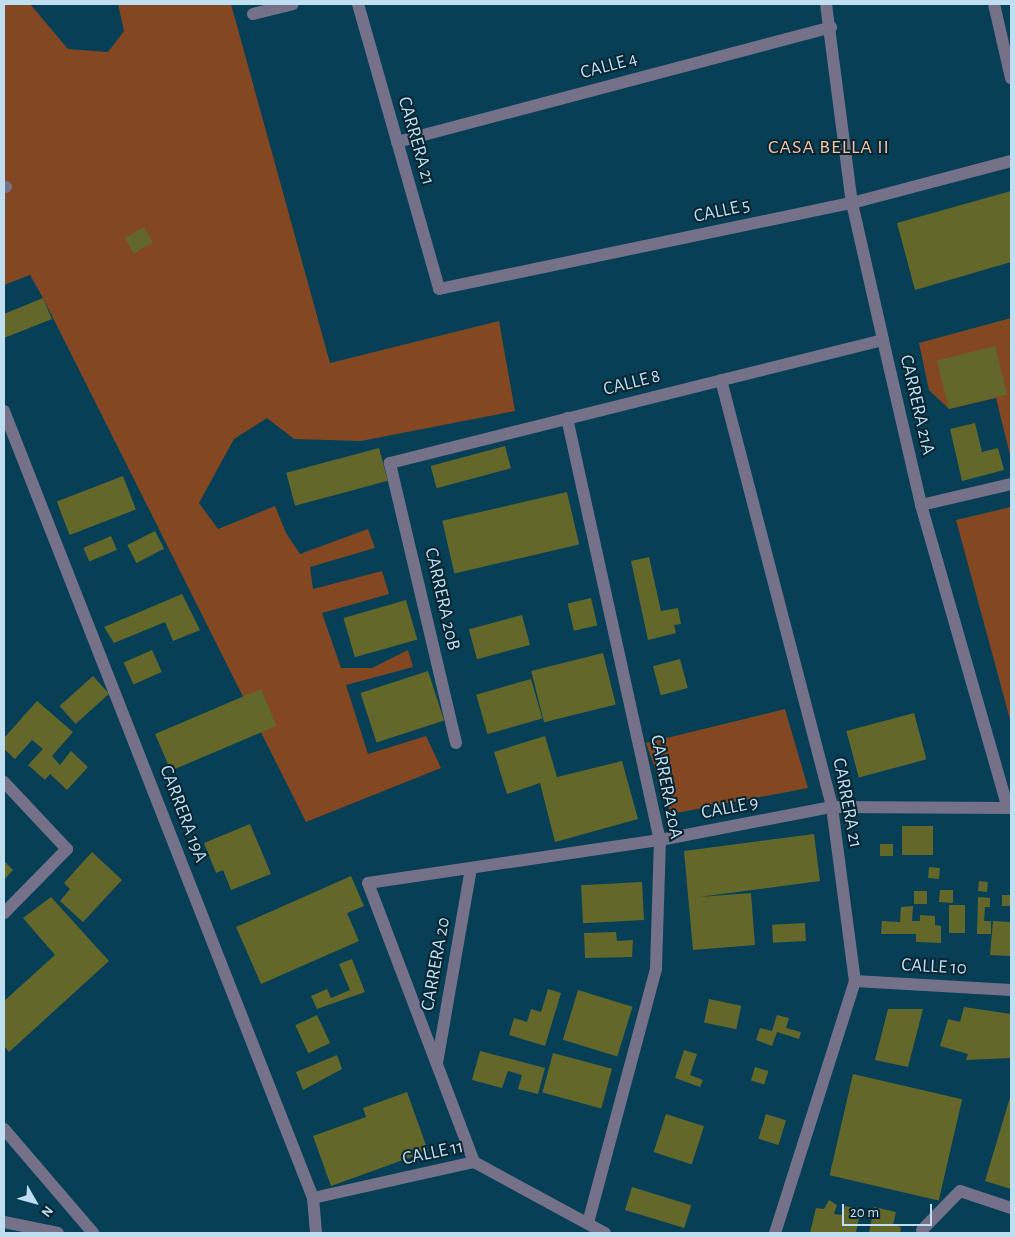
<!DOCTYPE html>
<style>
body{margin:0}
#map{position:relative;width:1015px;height:1237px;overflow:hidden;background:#073f56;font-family:"Alegreya Sans",sans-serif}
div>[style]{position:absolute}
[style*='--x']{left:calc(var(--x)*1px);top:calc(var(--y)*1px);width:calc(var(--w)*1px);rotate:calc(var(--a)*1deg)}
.green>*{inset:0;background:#834821}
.building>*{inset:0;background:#64672a;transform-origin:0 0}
.minor>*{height:12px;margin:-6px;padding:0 6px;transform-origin:6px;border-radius:6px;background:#747189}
span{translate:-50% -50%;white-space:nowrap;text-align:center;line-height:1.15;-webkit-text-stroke:4px #082431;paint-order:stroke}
.street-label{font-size:19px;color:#bfdff0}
.neighbourhood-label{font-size:20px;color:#fac19f;letter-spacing:1px}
.frame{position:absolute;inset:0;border:5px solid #bfdff0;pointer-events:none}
.north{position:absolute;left:10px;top:1177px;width:50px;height:50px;-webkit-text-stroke:4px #082431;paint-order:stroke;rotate:128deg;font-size:14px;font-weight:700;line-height:20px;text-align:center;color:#bfdff0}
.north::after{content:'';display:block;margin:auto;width:18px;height:22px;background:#bfdff0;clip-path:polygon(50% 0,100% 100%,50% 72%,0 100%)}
.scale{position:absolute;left:842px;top:1204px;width:90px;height:22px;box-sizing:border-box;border:2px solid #bfdff0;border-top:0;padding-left:6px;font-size:15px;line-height:18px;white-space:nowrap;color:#bfdff0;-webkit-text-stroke:4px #082431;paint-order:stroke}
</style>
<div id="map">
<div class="green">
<i style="clip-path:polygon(4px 4px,30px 4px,68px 49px,108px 52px,124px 31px,118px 4px,231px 4px,330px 363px,499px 321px,515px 411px,361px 441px,294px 439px,267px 418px,234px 439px,199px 503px,218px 529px,275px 506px,286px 533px,300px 554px,368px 529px,375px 548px,310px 567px,313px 589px,382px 571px,389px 594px,322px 613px,341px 668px,372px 668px,408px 650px,413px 667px,346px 685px,368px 754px,426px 736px,441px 768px,306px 822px,43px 298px,30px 275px,4px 285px)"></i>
<i style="clip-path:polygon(1011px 318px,1011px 459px,996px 398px,949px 409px,929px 390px,919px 343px)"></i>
<i style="clip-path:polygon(1011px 507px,1011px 723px,956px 520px)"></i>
<i style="clip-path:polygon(785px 709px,808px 788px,671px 814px,646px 743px)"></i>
</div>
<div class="building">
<i style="clip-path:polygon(1011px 191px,1011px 262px,915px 290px,897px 223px)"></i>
<i style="left:144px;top:227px;width:18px;height:22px;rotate:61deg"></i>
<i style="clip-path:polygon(43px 298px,52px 319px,4px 338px,4px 314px)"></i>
<i style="left:995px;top:346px;width:50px;height:60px;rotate:76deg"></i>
<i style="clip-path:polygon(975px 423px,982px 452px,998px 448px,1004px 470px,962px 481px,950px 429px)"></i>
<i style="left:505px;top:446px;width:23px;height:77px;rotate:75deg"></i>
<i style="left:379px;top:448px;width:34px;height:96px;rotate:75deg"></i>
<i style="left:123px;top:476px;width:36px;height:71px;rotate:69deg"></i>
<i style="left:567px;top:492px;width:54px;height:128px;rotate:77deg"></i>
<i style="left:155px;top:531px;width:20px;height:31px;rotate:63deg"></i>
<i style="left:111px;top:536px;width:15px;height:30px;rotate:67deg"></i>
<i style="clip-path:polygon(649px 557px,661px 611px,678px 608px,681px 624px,674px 625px,676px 633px,648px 640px,631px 561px)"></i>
<i style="clip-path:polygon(182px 594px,200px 630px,173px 641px,165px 622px,114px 643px,104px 627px)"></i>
<i style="left:591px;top:598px;width:28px;height:24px;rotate:77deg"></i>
<i style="left:406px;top:600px;width:41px;height:65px;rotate:74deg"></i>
<i style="left:522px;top:615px;width:31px;height:55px;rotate:75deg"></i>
<i style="left:152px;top:650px;width:24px;height:31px;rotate:66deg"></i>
<i style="left:603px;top:653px;width:53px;height:74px;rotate:76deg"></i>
<i style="left:680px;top:659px;width:30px;height:28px;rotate:75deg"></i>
<i style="left:428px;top:671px;width:52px;height:71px;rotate:72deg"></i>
<i style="left:93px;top:676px;width:24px;height:45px;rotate:48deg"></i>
<i style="left:531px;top:679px;width:41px;height:57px;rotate:74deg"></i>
<i style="left:261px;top:689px;width:40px;height:115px;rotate:67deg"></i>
<i style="clip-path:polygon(37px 701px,73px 732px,52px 756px,60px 765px,71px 751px,88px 767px,67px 790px,50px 774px,45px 780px,28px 765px,43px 749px,32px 740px,15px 759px,4px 749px,4px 738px)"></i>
<i style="left:914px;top:713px;width:48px;height:70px;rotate:75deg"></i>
<i style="clip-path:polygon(545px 736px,557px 777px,622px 761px,638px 819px,555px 842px,540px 783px,507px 794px,494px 752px)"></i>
<i style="clip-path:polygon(250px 824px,271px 874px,231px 890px,223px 870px,216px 873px,204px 843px)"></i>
<i style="left:902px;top:826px;width:31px;height:29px"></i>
<i style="clip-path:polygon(814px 834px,820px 881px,699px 897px,751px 893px,755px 945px,693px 950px,684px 851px)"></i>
<i style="left:880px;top:844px;width:13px;height:12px"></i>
<i style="clip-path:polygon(92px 852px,122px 880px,83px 922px,60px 901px,70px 889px,64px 883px)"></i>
<i style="clip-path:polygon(4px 861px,13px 870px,4px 880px)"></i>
<i style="left:929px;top:867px;width:11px;height:11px;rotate:5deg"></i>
<i style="clip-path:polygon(351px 876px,364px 906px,347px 913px,359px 941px,261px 984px,236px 927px)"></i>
<i style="left:979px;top:881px;width:9px;height:10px;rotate:6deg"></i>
<i style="left:642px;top:882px;width:38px;height:61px;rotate:87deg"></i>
<i style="clip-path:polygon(940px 890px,953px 890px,953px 903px,939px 902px)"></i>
<i style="left:914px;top:891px;width:13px;height:13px"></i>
<i style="left:1002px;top:895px;width:9px;height:11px"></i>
<i style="clip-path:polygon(51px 897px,109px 961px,9px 1052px,4px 1046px,4px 1001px,55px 955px,23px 918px)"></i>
<i style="clip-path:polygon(978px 897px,990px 898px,990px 907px,985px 907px,984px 921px,991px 921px,991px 934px,977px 934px)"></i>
<i style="left:949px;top:905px;width:16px;height:28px"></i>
<i style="clip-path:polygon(913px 906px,912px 921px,920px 921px,920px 915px,935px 916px,935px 925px,941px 926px,941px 943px,916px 942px,916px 934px,881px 934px,882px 921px,900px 922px,901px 907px)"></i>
<i style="clip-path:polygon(993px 921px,1011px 922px,1011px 956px,990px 955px)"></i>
<i style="left:805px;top:923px;width:18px;height:33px;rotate:87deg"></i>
<i style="clip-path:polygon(616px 932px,617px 941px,633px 940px,632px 957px,585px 958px,584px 933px)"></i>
<i style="clip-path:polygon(352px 959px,365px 992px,317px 1009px,311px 996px,327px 989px,331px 998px,350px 990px,339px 964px)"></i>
<i style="clip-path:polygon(548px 989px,561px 993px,545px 1046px,509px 1035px,514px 1018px,527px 1022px,531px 1009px,541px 1012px)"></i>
<i style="left:578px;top:990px;width:57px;height:52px;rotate:17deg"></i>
<i style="left:709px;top:999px;width:33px;height:24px;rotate:12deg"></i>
<i style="clip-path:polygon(964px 1007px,1011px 1014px,1011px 1058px,966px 1060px,968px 1054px,940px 1046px,948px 1019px,960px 1022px)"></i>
<i style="clip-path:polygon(888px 1009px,923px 1009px,908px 1067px,875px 1060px)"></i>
<i style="left:317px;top:1015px;width:31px;height:24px;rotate:65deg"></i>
<i style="clip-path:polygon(777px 1015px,789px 1018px,786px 1028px,801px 1032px,799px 1039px,777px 1032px,772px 1046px,756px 1040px,760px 1028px,772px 1031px)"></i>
<i style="clip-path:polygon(684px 1050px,697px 1054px,690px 1075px,703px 1080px,700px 1087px,675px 1078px)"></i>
<i style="clip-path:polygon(480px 1051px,545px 1068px,538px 1094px,518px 1089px,522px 1075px,508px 1071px,502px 1088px,472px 1080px)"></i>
<i style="left:553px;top:1053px;width:61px;height:41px;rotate:15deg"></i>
<i style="clip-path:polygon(337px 1055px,342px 1069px,303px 1090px,296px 1072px)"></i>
<i style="left:755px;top:1067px;width:14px;height:14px;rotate:17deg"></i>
<i style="left:853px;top:1074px;width:112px;height:104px;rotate:13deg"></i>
<i style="clip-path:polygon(407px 1092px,428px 1151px,331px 1186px,313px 1136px,366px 1117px,363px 1108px)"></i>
<i style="clip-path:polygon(1011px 1094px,1011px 1189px,985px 1181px)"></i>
<i style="left:666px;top:1114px;width:40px;height:40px;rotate:18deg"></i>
<i style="left:766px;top:1114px;width:21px;height:26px;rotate:17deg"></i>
<i style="left:632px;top:1187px;width:62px;height:24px;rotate:17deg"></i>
<i style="clip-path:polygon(829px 1200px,837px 1205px,834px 1214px,843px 1215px,845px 1206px,861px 1209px,856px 1232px,860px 1233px,810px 1233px,816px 1208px,824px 1209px)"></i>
<i style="clip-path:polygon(874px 1207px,896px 1212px,893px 1225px,901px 1227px,900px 1233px,869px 1233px)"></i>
</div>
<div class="minor">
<i style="--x:358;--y:4;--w:296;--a:74.1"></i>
<i style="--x:439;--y:289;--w:422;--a:-11.8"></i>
<i style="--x:852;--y:203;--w:164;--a:-14.8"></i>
<i style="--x:826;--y:4;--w:201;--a:82.6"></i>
<i style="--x:852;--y:203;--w:140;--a:77.2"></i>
<i style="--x:883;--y:340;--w:169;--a:77"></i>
<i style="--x:921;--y:505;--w:315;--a:74"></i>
<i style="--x:994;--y:4;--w:76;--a:77.1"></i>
<i style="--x:253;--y:14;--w:41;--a:-14"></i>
<i style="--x:397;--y:142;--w:449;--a:-14.8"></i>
<i style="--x:4;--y:187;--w:2;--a:0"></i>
<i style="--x:721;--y:380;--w:441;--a:75.4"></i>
<i style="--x:832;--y:807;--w:176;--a:82.5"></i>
<i style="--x:855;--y:981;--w:264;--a:107.6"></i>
<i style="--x:4;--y:411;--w:845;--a:68.56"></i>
<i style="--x:313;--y:1198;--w:35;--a:85"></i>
<i style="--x:567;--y:418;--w:432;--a:77.6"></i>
<i style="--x:660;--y:840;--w:129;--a:91.8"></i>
<i style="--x:656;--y:969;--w:262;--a:105"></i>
<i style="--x:921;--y:505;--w:92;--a:-13.1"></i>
<i style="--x:456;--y:743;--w:288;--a:-103.3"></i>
<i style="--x:390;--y:463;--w:508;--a:-14.01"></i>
<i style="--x:4;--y:782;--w:92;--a:46.8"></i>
<i style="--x:67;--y:849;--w:90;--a:134.5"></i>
<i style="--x:855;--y:981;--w:156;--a:3.3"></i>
<i style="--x:437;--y:1063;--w:197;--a:-80.1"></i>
<i style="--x:4;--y:1129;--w:137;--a:49.4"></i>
<i style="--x:474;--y:1162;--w:298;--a:-110.8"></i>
<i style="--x:368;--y:883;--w:295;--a:-8.4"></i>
<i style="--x:660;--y:840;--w:175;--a:-10.9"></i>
<i style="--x:832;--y:807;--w:179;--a:0.3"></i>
<i style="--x:313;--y:1198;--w:165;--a:-12.6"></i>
<i style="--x:474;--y:1162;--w:149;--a:28.5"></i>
<i style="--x:4;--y:1222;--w:55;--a:11.5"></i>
<i style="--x:922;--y:1230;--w:54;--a:-45.7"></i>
<i style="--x:960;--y:1191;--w:54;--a:18.4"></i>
</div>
<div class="street-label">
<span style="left:609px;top:66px;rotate:-15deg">CALLE 4</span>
<span style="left:416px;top:141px;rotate:74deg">CARRERA 21</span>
<span style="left:722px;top:211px;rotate:-12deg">CALLE 5</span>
<span style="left:632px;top:383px;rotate:-14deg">CALLE 8</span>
<span style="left:917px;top:405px;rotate:77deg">CARRERA 21A</span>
<span style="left:442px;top:599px;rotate:77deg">CARRERA 20B</span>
<span style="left:666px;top:787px;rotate:79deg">CARRERA 20A</span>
<span style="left:847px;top:803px;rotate:79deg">CARRERA 21</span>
<span style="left:730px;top:808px;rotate:-11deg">CALLE 9</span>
<span style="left:183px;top:814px;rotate:69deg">CARRERA 19A</span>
<span style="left:436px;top:964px;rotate:-80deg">CARRERA 20</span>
<span style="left:934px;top:967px;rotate:3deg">CALLE 10</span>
<span style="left:433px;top:1153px;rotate:-12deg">CALLE 11</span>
</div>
<div class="neighbourhood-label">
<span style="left:829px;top:147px">CASA BELLA II</span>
</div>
<div class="frame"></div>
<div class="north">N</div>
<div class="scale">20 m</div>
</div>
